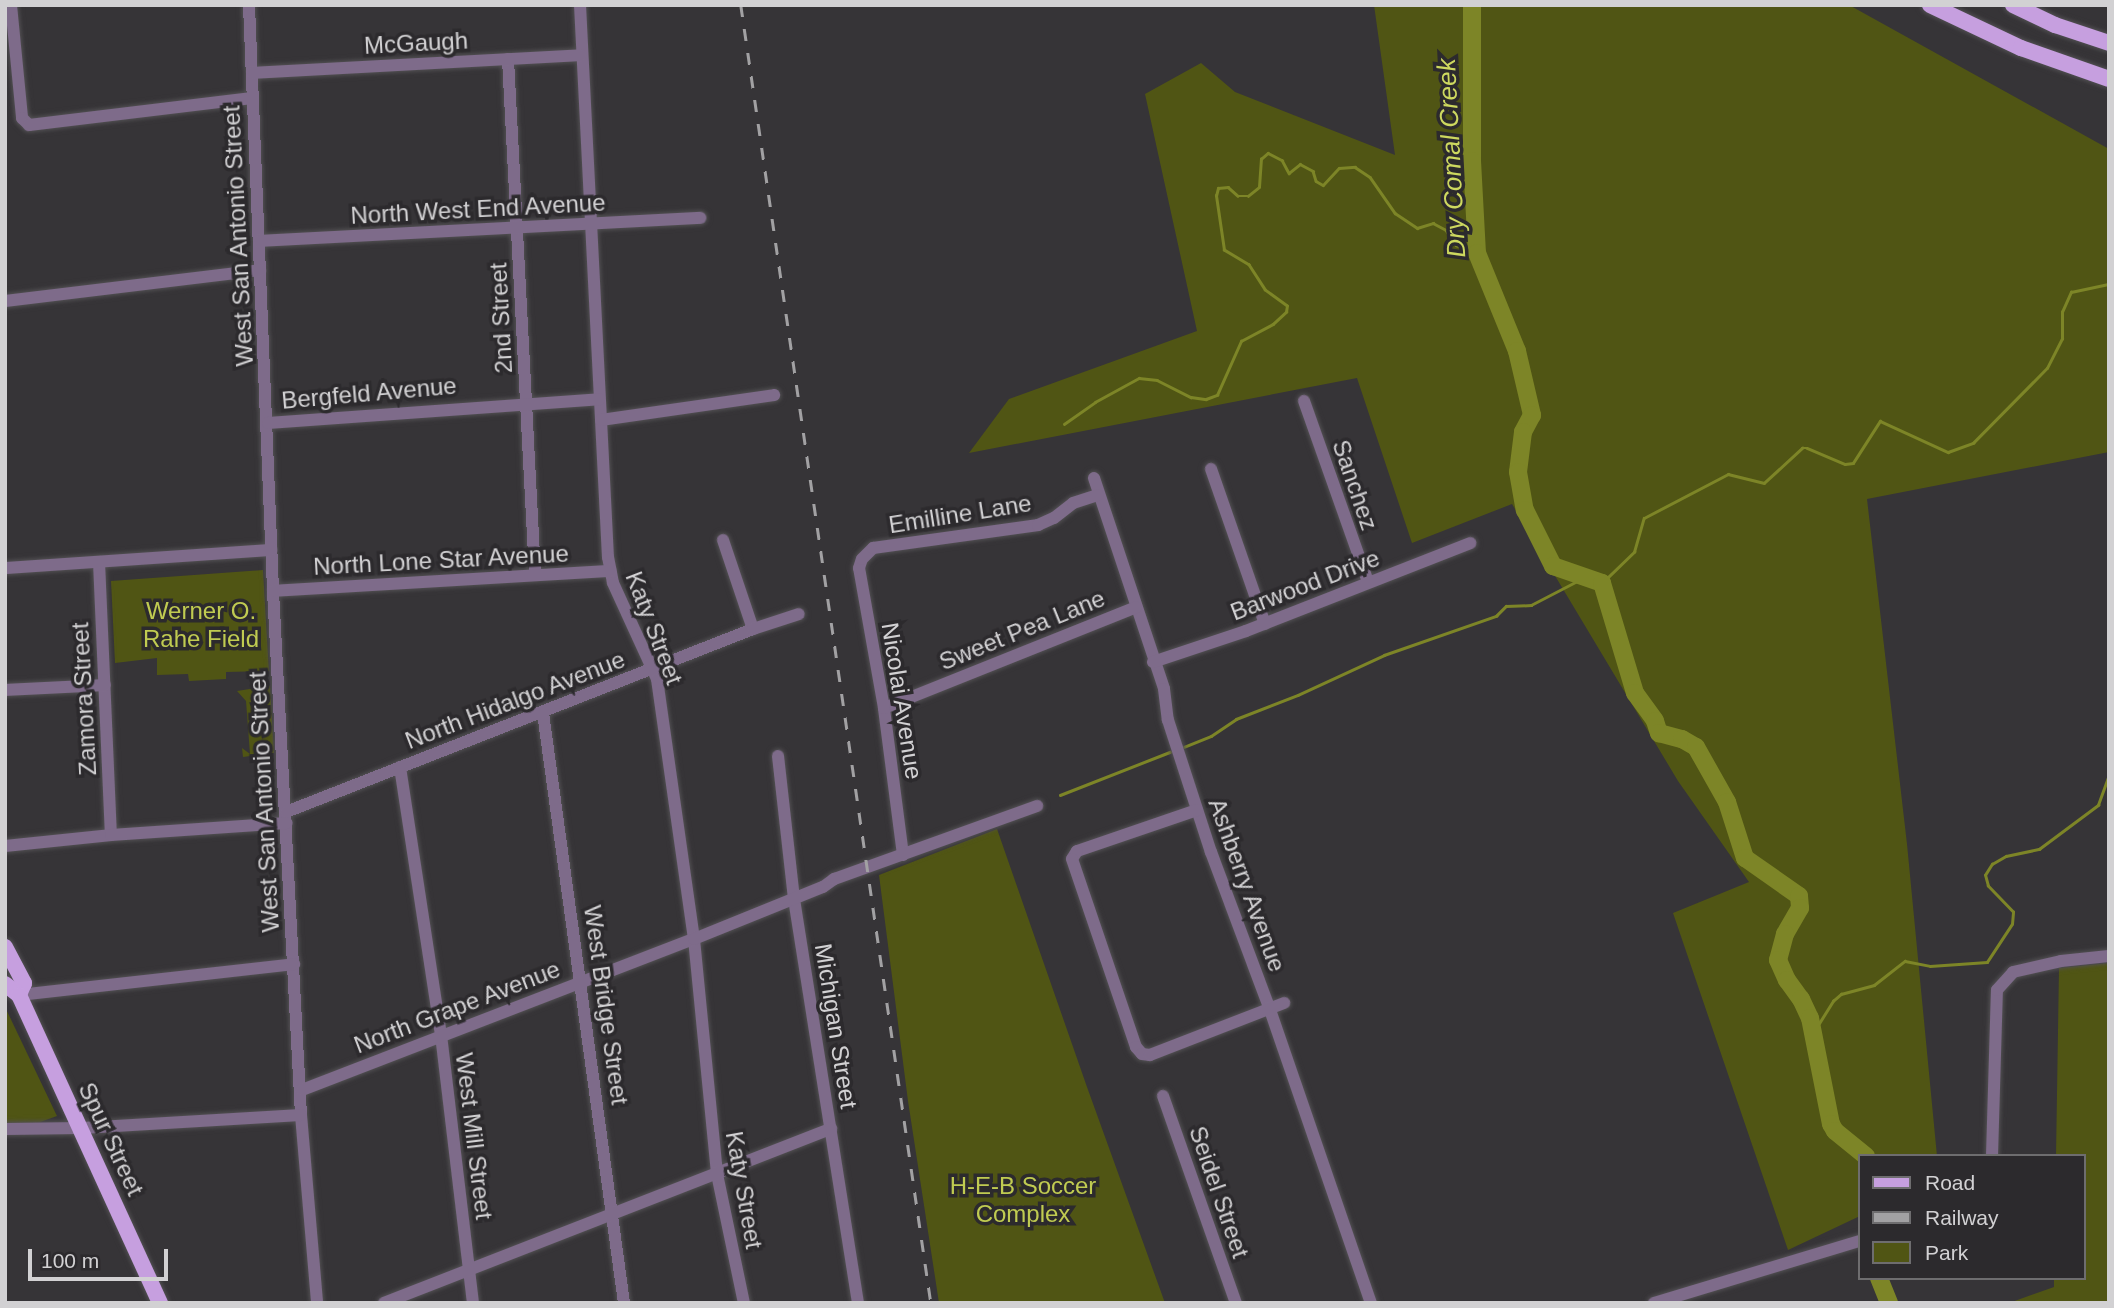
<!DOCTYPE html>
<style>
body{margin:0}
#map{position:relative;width:2114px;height:1308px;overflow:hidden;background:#363437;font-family:Helvetica,sans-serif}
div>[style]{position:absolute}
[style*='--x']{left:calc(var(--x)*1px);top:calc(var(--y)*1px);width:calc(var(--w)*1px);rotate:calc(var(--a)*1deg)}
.green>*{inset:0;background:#505514}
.stream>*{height:2.5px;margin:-1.25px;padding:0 1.25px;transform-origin:1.25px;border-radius:1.25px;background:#7d8527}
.river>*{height:18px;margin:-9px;padding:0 9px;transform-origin:9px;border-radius:9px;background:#7d8527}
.roads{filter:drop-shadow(0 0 2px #525053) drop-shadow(0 0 2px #525053)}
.minor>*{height:12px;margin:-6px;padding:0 6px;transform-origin:6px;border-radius:6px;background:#7e6b8a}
.major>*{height:16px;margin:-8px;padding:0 8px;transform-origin:8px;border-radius:8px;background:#c69fdf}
.rail>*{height:2.5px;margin-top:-1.25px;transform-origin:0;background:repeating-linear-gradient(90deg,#a2a1a3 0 12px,transparent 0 24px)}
span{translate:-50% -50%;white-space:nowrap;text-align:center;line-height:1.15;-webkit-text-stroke:7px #2c2a2d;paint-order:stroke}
.street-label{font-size:24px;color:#d2d1d3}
.park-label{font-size:24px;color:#c0cb51}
.water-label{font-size:26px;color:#cdd85f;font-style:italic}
.frame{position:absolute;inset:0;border:7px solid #d2d1d3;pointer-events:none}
.legend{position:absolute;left:1858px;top:1154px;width:228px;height:126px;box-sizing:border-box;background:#2c2a2d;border:2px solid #6e6d6f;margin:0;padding:9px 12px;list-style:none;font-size:21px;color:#d2d1d3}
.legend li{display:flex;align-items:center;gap:14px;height:35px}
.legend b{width:35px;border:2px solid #6e6d6f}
.scale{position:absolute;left:28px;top:1249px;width:140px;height:32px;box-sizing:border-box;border:4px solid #d2d1d3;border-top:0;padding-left:9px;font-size:21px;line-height:24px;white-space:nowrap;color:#d2d1d3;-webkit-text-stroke:5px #2c2a2d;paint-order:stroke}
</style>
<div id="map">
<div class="green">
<i style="clip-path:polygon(1374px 5px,1849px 5px,2109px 149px,2109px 452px,1867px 499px,1907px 844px,1937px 1156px,1860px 1156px,1860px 1216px,1788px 1250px,1673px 913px,1749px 882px,1678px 781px,1512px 504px,1412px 543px,1357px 378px,969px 453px,1009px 399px,1197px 331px,1145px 94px,1201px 63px,1235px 92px,1395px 155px)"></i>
<i style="clip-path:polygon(263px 570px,269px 671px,226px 672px,226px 679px,189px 681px,188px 674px,157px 675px,157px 658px,115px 663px,111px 581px)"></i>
<i style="clip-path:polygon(270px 686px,274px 753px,243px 757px,242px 748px,250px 754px,246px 701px,237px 691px)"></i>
<i style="clip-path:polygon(997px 829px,1087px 1087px,1165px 1303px,939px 1303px,908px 1101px,879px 875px)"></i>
<i style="clip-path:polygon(2109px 963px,2109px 1303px,2009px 1303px,2054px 1287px,2054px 1278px,2084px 1278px,2084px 1156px,2056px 1156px,2059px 968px)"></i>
<i style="clip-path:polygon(5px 1007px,57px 1116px,35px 1124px,5px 1124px)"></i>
</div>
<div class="stream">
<i style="--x:1064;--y:424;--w:38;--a:-35"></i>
<i style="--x:1095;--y:402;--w:50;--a:-28.6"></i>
<i style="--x:1139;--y:378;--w:18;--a:6"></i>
<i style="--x:1157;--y:380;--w:38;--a:27"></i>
<i style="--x:1191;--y:397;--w:15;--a:8"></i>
<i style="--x:1206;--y:399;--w:12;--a:-20"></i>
<i style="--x:1217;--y:395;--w:59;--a:-66"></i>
<i style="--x:1241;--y:341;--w:36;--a:-28"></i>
<i style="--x:1273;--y:324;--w:18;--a:-43"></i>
<i style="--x:1286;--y:312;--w:6;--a:-81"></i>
<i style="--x:1287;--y:306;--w:27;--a:-144"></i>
<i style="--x:1265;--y:290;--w:30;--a:-123"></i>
<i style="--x:1249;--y:265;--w:29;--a:-149"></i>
<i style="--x:1224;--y:250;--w:55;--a:-98.4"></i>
<i style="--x:1216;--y:196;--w:8;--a:-76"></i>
<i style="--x:1218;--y:188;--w:10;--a:-6"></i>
<i style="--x:1228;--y:187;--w:13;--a:42"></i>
<i style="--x:1238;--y:196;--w:10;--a:0"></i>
<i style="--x:1248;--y:196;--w:14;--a:-39"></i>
<i style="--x:1259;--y:187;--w:28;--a:-86"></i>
<i style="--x:1261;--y:159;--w:9;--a:-41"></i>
<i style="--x:1268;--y:153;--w:16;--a:27"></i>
<i style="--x:1282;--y:160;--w:15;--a:62"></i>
<i style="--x:1289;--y:173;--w:14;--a:-39"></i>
<i style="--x:1300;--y:164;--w:15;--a:28"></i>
<i style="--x:1313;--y:171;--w:10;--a:73"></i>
<i style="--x:1316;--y:181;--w:8;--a:30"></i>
<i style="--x:1323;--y:185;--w:23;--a:-47"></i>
<i style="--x:1339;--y:168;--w:16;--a:-4"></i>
<i style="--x:1355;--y:167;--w:18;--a:34"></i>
<i style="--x:1370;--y:177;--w:44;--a:55.2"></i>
<i style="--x:1395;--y:213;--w:27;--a:34"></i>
<i style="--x:1417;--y:228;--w:17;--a:-17"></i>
<i style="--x:1433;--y:223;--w:15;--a:28"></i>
<i style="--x:1446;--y:230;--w:18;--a:56"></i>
<i style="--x:1456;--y:245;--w:22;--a:21"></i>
<i style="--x:1602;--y:583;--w:45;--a:-44.1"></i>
<i style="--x:1634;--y:552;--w:35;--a:-74"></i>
<i style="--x:1644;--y:518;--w:95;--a:-27.6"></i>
<i style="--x:1728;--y:474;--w:37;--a:14"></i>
<i style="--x:1764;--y:483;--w:52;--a:-42.6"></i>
<i style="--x:1802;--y:448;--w:5;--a:0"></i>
<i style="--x:1807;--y:448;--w:41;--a:22.8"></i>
<i style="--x:1845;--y:464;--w:8;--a:-7"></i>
<i style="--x:1853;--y:463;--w:50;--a:-57.3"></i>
<i style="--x:1880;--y:421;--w:75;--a:24.5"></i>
<i style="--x:1948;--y:452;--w:27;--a:-20"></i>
<i style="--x:1973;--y:443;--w:105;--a:-45.4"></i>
<i style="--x:2047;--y:368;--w:33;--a:-63"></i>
<i style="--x:2062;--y:339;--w:27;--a:-90"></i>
<i style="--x:2062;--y:312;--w:22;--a:-66"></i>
<i style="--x:2071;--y:292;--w:39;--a:-12"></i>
<i style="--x:1184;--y:747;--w:29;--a:-22"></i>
<i style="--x:1211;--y:736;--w:30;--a:-34"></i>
<i style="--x:1236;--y:719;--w:66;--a:-21.2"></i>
<i style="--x:1298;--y:695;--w:95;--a:-24.9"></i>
<i style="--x:1384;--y:655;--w:119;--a:-19.2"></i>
<i style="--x:1496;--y:616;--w:14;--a:-45"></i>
<i style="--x:1506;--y:606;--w:25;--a:-2"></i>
<i style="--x:1531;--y:605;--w:63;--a:-27.4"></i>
<i style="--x:1060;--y:795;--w:118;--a:-21.4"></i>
<i style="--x:1813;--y:1033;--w:38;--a:-58"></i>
<i style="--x:1833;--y:1001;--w:11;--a:-41"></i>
<i style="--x:1841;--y:994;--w:34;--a:-15"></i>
<i style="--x:1874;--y:985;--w:39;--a:-38"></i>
<i style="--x:1905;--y:961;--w:25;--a:11"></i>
<i style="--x:1930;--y:966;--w:57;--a:-4"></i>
<i style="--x:1987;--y:962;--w:45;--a:-56.7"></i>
<i style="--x:2012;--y:924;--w:12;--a:-85"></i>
<i style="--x:2013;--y:912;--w:36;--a:-134"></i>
<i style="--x:1988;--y:886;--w:11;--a:-105"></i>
<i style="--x:1985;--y:875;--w:13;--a:-58"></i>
<i style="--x:1992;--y:864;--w:16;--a:-30"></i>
<i style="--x:2006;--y:856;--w:34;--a:-12"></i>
<i style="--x:2039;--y:849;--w:74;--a:-36.7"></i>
<i style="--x:2098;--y:805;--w:33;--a:-70"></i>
</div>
<div class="river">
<i style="--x:1472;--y:5;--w:156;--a:90"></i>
<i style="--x:1472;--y:161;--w:92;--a:86.9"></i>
<i style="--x:1477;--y:253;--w:106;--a:67.8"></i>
<i style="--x:1517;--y:351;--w:66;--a:76.8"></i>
<i style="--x:1532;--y:415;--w:19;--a:118"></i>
<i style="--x:1523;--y:432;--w:40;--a:97.1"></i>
<i style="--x:1518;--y:472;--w:39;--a:80"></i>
<i style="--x:1525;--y:510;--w:63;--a:63.4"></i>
<i style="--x:1553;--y:566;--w:52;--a:19.1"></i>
<i style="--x:1602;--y:583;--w:115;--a:73.3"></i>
<i style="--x:1635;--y:693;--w:34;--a:54"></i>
<i style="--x:1655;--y:721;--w:13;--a:72"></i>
<i style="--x:1659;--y:733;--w:24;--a:15"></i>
<i style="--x:1682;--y:739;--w:16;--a:30"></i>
<i style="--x:1696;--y:747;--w:63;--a:60.6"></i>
<i style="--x:1727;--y:802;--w:59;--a:72.2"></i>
<i style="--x:1745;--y:858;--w:66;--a:35.1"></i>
<i style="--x:1799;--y:896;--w:12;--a:85"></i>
<i style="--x:1800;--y:908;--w:30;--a:120"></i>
<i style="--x:1785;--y:934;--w:27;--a:105"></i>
<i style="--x:1778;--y:960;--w:22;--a:66"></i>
<i style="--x:1787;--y:980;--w:24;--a:54"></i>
<i style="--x:1801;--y:999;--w:21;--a:65"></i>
<i style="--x:1810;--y:1018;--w:108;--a:78.8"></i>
<i style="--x:1831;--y:1124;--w:8;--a:60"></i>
<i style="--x:1835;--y:1131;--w:40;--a:39"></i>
<i style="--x:1879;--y:1278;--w:27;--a:68"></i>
</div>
<div class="roads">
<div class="minor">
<i style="--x:11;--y:5;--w:114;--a:84.4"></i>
<i style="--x:22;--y:118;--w:10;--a:45"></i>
<i style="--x:29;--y:125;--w:225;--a:-6.9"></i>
<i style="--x:249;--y:5;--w:586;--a:87.65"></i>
<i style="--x:273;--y:591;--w:525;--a:86.94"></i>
<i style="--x:301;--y:1115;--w:189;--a:85.1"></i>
<i style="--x:580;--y:5;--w:553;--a:87.1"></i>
<i style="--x:608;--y:557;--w:26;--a:79"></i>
<i style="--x:613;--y:583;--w:106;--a:65.4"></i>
<i style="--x:657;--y:679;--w:263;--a:81.9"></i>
<i style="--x:694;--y:939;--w:236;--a:84.4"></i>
<i style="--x:717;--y:1174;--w:132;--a:78.2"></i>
<i style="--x:508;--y:59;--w:517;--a:87"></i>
<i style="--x:252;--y:73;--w:329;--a:-3.1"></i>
<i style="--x:259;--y:241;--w:442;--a:-3"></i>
<i style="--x:5;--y:301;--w:257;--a:-6.9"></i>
<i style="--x:1304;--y:401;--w:192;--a:70.5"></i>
<i style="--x:601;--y:420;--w:175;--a:-8.2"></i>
<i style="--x:268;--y:423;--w:332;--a:-4.1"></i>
<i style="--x:1211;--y:469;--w:164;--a:70.8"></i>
<i style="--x:1094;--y:478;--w:222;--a:71.6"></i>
<i style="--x:1164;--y:689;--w:31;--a:83"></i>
<i style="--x:1168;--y:720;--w:139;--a:72"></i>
<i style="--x:1211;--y:852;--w:165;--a:69.5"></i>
<i style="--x:1269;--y:1007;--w:313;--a:71"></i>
<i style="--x:723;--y:540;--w:94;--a:71.4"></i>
<i style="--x:99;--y:562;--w:273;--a:87.5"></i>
<i style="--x:5;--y:568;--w:267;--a:-3.9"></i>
<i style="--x:273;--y:591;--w:338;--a:-3.4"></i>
<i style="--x:1153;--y:662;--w:98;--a:-18.4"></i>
<i style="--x:1246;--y:631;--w:241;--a:-21.4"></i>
<i style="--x:5;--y:690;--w:100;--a:-2.9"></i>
<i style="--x:884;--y:708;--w:271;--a:-21.8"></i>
<i style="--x:543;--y:713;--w:596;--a:82.18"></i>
<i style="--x:778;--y:756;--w:144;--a:83.6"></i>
<i style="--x:794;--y:899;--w:409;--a:81"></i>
<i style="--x:400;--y:767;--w:271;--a:81.3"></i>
<i style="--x:441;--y:1035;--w:270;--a:83.2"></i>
<i style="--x:1197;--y:810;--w:127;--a:161.1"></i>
<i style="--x:1077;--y:851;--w:9;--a:122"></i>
<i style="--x:1072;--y:859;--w:199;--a:71.2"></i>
<i style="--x:1136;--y:1047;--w:9;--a:49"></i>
<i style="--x:1142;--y:1054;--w:8;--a:7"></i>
<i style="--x:1150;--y:1055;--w:144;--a:-21.2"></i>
<i style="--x:286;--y:812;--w:502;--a:-21.4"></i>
<i style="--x:753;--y:629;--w:48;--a:-18.1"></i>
<i style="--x:5;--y:846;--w:107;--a:-5.9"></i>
<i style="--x:111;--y:835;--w:176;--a:-3.9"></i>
<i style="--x:903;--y:855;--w:148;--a:-97.4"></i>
<i style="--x:884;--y:708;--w:142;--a:-100.1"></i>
<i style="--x:859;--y:568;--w:9;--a:-72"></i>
<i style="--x:862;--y:559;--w:16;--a:-45"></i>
<i style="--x:873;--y:548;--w:167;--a:-7.9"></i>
<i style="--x:1038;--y:525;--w:17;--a:-24"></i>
<i style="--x:1054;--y:518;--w:24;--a:-38"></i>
<i style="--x:1073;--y:503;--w:26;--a:-18"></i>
<i style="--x:19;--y:995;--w:277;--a:-6.4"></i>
<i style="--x:302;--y:1090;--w:420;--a:-21.1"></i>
<i style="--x:694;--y:939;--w:139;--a:-22"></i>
<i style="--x:823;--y:887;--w:14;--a:-36"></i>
<i style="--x:834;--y:879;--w:216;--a:-19.8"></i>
<i style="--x:1163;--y:1096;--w:219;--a:70.6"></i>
<i style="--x:5;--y:1129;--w:77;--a:-0.7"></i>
<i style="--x:82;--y:1128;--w:219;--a:-3.4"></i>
<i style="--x:1992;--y:1156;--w:166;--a:-88.3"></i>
<i style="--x:1997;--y:990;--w:24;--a:-48"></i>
<i style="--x:2013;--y:972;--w:49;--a:-12.9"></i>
<i style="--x:2061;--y:961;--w:48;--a:-5.9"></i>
<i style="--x:384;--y:1303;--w:480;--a:-21.3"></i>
<i style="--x:1654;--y:1303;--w:215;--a:-16.8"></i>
</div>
<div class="major">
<i style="--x:1930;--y:5;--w:101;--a:25.3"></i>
<i style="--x:2021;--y:48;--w:93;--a:19.4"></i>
<i style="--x:2013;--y:5;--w:47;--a:25.5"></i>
<i style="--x:2055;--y:25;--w:57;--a:18.4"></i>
<i style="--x:5;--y:947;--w:41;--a:62.2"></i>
<i style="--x:24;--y:983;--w:13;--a:113"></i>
<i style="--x:5;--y:984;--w:18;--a:38"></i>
<i style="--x:19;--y:995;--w:339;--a:65.4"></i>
</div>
</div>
<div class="rail">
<i style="--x:741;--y:5;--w:1312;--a:81.67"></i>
</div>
<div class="street-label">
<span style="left:416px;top:43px;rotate:-3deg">McGaugh</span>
<span style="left:478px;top:209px;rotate:-3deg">North West End Avenue</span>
<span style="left:238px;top:236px;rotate:-93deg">West San Antonio Street</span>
<span style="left:501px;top:318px;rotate:-93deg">2nd Street</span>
<span style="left:369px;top:393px;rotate:-5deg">Bergfeld Avenue</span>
<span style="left:1355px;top:485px;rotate:71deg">Sanchez</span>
<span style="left:960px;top:514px;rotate:-9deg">Emilline Lane</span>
<span style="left:441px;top:560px;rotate:-3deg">North Lone Star Avenue</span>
<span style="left:1305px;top:585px;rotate:-21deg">Barwood Drive</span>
<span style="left:654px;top:628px;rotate:69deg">Katy Street</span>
<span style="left:1022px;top:630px;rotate:-22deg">Sweet Pea Lane</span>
<span style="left:84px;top:699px;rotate:-93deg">Zamora Street</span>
<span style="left:515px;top:700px;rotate:-21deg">North Hidalgo Avenue</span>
<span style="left:902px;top:701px;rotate:81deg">Nicolai Avenue</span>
<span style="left:264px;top:802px;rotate:-93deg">West San Antonio Street</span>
<span style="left:1247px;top:885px;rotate:70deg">Ashberry Avenue</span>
<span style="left:606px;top:1005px;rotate:82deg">West Bridge Street</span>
<span style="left:457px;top:1007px;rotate:-21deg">North Grape Avenue</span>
<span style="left:836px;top:1026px;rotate:81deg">Michigan Street</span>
<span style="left:474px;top:1136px;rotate:83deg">West Mill Street</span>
<span style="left:111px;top:1139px;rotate:65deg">Spur Street</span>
<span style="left:744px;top:1190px;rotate:80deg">Katy Street</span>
<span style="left:1219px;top:1192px;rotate:71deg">Seidel Street</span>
</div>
<div class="park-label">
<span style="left:201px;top:625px">Werner O.<br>Rahe Field</span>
<span style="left:1023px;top:1200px">H-E-B Soccer<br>Complex</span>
</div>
<div class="water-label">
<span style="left:1452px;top:158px;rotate:-93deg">Dry Comal Creek</span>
</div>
<div class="frame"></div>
<ul class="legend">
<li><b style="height:9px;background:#c69fdf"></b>Road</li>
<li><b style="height:9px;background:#a2a1a3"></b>Railway</li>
<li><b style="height:19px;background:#505514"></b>Park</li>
</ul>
<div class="scale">100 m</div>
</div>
